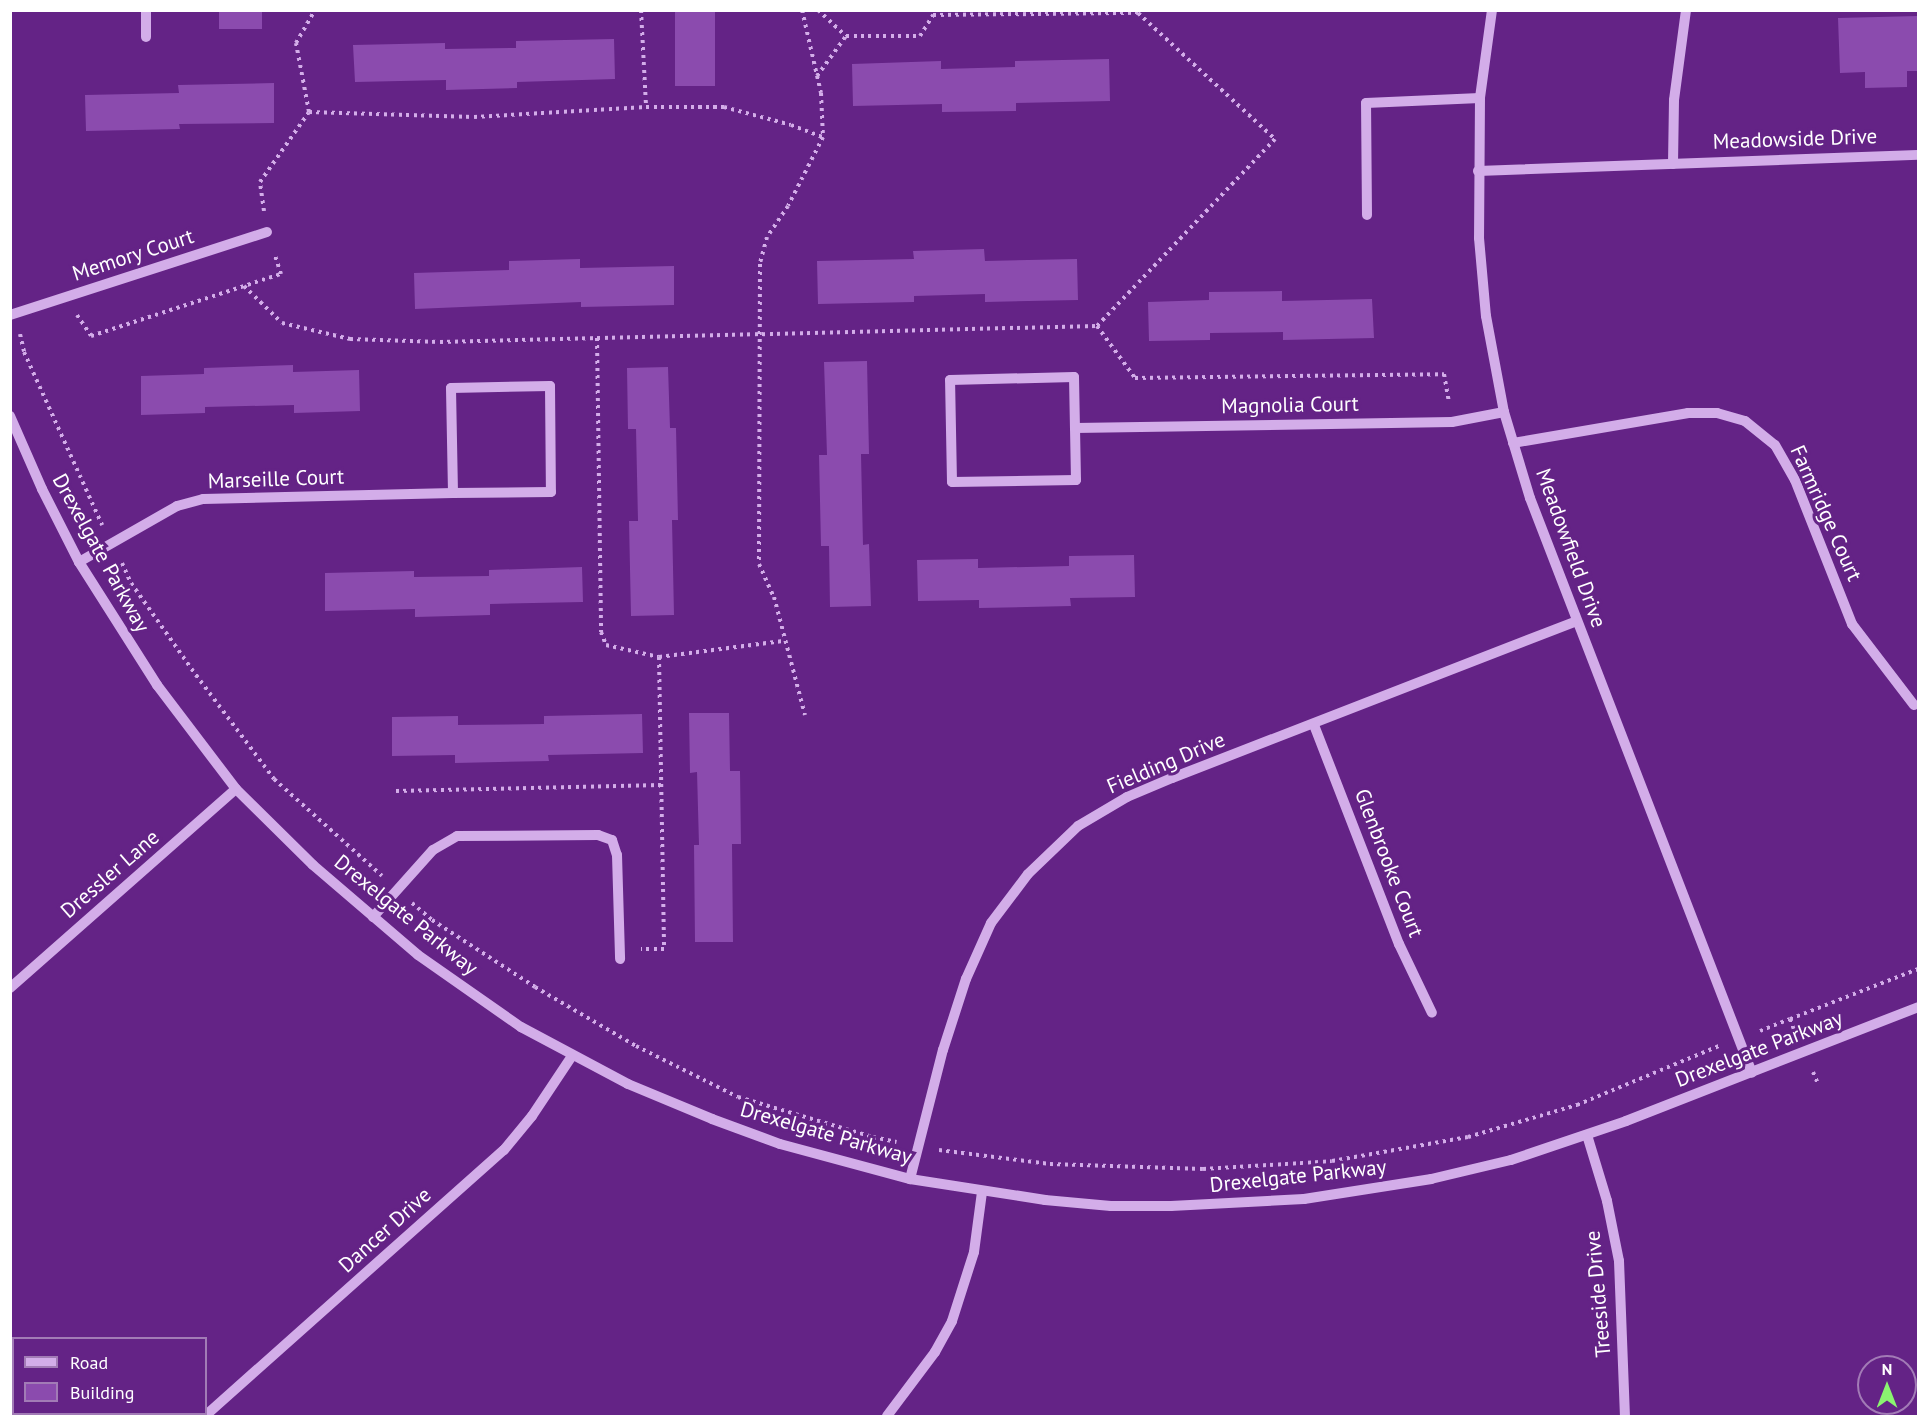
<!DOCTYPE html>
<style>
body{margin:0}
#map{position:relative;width:1929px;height:1427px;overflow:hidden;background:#642386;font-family:"PT Sans",sans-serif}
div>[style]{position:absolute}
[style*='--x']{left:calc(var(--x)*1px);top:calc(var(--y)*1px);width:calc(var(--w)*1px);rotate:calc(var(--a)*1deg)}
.building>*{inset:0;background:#8b4bae;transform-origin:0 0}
.path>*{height:4px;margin-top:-2px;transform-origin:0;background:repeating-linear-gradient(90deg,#d3ade9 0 3px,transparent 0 7.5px)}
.minor>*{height:10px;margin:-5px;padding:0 5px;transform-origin:5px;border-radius:5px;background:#d3ade9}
span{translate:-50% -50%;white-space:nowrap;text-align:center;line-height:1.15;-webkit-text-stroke:6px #642386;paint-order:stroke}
.street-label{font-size:21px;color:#fff}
.frame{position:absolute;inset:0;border:12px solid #fff;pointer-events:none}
.legend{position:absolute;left:12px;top:1337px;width:195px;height:78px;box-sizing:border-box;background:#642386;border:2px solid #a27bb6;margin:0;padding:8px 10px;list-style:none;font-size:18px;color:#fff}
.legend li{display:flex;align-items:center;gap:12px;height:30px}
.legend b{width:30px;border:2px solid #a27bb6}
.north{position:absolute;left:1857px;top:1355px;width:60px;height:60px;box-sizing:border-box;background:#642386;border:2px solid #a27bb6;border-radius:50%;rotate:0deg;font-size:16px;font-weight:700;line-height:24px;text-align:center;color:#fff}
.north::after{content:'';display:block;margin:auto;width:21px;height:27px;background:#8af470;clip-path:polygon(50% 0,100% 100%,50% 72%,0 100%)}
</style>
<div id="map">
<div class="building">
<i style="left:219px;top:10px;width:43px;height:19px"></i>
<i style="left:675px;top:10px;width:40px;height:76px"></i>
<i style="clip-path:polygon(1918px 16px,1918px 71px,1907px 71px,1907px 87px,1865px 88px,1865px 72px,1840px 73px,1838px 18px)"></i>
<i style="clip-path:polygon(614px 39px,615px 79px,517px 82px,517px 88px,446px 90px,446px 80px,355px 82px,353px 45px,445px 43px,445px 49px,516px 48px,516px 41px)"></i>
<i style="clip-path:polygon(1109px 59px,1110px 101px,1016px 103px,1016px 111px,942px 112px,942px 104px,853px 106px,852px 64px,941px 61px,941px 69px,1015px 67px,1015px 61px)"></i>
<i style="clip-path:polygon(274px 83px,274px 123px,179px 124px,180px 129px,86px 131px,85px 95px,179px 93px,178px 85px)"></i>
<i style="clip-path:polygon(984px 249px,985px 261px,1077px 259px,1078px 300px,985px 302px,985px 294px,914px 296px,914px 302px,818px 304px,817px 261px,914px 259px,913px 251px)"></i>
<i style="clip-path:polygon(580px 259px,580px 268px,674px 266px,674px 305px,581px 307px,581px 302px,415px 309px,414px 273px,509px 270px,509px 261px)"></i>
<i style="clip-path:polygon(1282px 291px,1282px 301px,1372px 299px,1374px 338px,1283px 340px,1283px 332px,1210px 333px,1210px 340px,1149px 341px,1148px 302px,1209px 300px,1209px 292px)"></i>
<i style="clip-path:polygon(867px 361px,869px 454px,861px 454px,863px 545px,869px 544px,871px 606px,830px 607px,829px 546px,821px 546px,819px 455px,827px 455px,824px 362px)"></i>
<i style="clip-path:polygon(293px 365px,293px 372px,359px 370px,360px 411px,294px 413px,294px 405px,205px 407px,205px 413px,141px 415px,141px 376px,204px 374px,204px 368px)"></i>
<i style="clip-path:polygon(668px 367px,670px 428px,676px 428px,678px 520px,672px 520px,674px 615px,631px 616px,629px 521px,638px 521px,636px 429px,628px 429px,627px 368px)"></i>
<i style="clip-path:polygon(1134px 555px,1135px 597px,1070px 598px,1071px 606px,979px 608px,979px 600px,918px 601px,917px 560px,978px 559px,978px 568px,1069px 566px,1069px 556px)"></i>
<i style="clip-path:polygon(582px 567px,583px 602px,490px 604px,490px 615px,415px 617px,415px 609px,325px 611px,325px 573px,414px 571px,414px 577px,489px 576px,489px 570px)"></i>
<i style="clip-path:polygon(689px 713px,729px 713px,730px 771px,740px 771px,741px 844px,732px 844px,733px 942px,695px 942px,694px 845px,699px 845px,697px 772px,690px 773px)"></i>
<i style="clip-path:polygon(642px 714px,643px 753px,548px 755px,549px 761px,455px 763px,455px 755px,392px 756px,392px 717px,458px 716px,458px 725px,544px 724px,544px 716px)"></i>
</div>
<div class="path">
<i style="--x:641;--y:10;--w:97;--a:87"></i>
<i style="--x:646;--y:107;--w:78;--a:0"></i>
<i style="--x:724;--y:107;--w:69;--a:15"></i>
<i style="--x:791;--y:125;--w:34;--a:21"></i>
<i style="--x:802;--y:10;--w:85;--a:77.1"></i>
<i style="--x:821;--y:93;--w:44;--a:87.4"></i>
<i style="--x:823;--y:137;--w:77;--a:116.9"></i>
<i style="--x:788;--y:206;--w:37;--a:124"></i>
<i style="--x:767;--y:237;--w:28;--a:105"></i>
<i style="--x:760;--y:264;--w:300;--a:90.2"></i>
<i style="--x:759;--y:564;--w:36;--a:66"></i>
<i style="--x:774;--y:597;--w:122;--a:75.3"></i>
<i style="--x:818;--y:10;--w:38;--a:43"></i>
<i style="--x:846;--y:36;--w:74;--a:0"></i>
<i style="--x:920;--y:36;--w:25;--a:-58"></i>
<i style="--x:933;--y:15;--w:205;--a:-0.6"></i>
<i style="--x:1138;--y:13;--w:186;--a:42.6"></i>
<i style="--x:1275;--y:139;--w:258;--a:133.6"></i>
<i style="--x:817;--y:76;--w:49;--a:-54.1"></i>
<i style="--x:309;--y:112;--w:165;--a:1.7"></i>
<i style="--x:474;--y:117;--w:172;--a:-3.3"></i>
<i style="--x:264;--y:211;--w:29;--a:-98"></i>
<i style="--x:260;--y:182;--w:85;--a:-55"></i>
<i style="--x:309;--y:112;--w:70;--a:-100.7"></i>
<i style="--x:296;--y:43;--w:38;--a:-60"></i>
<i style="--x:244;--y:286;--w:53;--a:44.2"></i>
<i style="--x:282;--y:323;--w:70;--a:13.2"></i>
<i style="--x:350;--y:339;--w:90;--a:1.9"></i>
<i style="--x:440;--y:342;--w:657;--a:-1.4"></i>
<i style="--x:1097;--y:326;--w:64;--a:53.8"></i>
<i style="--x:1135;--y:378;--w:309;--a:-0.7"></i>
<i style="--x:1444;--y:374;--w:27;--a:80"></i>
<i style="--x:77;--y:315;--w:25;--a:56"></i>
<i style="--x:91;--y:336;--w:200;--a:-18.1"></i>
<i style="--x:281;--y:274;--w:22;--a:-108"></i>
<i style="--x:20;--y:334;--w:18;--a:77"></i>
<i style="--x:24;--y:352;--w:190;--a:65.7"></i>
<i style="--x:597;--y:338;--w:294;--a:89.2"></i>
<i style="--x:601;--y:632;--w:14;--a:69"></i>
<i style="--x:606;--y:645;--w:54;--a:12.8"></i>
<i style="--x:659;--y:657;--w:292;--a:89"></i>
<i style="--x:664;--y:949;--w:23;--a:180"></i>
<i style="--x:122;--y:563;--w:22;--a:66"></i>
<i style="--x:131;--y:583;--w:113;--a:54.8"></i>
<i style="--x:196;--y:675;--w:130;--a:53.1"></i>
<i style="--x:274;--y:779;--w:145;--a:41.9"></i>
<i style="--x:659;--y:657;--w:125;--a:-7.4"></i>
<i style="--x:396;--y:791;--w:265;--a:-1.3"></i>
<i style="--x:412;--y:903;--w:26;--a:40"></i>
<i style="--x:432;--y:920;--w:123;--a:33"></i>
<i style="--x:535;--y:987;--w:117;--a:30.3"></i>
<i style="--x:636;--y:1046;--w:114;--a:26.6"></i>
<i style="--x:738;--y:1097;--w:141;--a:16.5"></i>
<i style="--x:873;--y:1137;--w:24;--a:12"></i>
<i style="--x:1790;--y:1019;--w:137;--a:-21.3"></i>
<i style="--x:1760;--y:1031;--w:32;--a:-22"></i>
<i style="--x:1790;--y:1019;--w:14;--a:69"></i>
<i style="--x:1813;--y:1072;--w:13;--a:67"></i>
<i style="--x:939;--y:1150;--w:112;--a:7.2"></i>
<i style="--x:1050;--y:1164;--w:153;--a:1.9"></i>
<i style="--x:1203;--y:1169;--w:129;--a:-3.5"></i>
<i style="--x:1332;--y:1161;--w:138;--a:-10"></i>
<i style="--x:1468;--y:1137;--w:114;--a:-16.4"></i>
<i style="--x:1577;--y:1105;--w:154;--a:-22.6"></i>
</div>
<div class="minor">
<i style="--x:146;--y:10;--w:27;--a:90"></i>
<i style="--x:1492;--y:10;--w:89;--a:97.8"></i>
<i style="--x:1480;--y:98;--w:140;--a:90.4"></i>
<i style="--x:1479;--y:238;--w:78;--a:84.9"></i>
<i style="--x:1486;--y:316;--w:98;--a:79.4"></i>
<i style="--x:1504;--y:412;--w:90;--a:73.2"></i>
<i style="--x:1530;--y:498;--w:616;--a:68.89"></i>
<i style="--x:1673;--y:164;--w:64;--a:-89.1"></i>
<i style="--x:1674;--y:100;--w:91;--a:-82.4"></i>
<i style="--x:1478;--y:171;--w:440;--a:-2.1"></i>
<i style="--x:1367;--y:215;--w:112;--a:-90.5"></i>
<i style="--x:1366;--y:103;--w:114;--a:-2.5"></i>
<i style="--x:10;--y:315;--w:270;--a:-17.9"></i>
<i style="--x:10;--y:416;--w:80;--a:66.3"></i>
<i style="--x:42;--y:489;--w:82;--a:63.1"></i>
<i style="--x:79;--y:562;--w:146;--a:57.6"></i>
<i style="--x:157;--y:685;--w:131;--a:52.8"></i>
<i style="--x:236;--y:789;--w:108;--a:44.6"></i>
<i style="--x:313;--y:865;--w:138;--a:40.6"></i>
<i style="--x:418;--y:955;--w:126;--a:35"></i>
<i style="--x:521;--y:1027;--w:121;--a:28"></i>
<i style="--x:628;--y:1084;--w:91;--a:22.6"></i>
<i style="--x:712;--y:1119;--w:72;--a:20.2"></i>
<i style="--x:780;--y:1144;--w:135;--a:15.1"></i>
<i style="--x:910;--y:1179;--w:137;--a:8.8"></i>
<i style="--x:1045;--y:1200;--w:66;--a:5.2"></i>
<i style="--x:1111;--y:1206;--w:60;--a:0"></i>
<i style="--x:1171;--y:1206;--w:133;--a:-3"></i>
<i style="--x:1304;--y:1199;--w:129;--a:-8.9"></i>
<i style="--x:1431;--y:1179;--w:82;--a:-13.4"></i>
<i style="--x:1511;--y:1160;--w:121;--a:-18.7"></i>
<i style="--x:1626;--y:1121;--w:313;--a:-21.3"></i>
<i style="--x:1075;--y:428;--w:52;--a:88.9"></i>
<i style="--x:1076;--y:480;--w:124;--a:179.1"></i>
<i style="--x:952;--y:482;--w:102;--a:-91.1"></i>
<i style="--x:950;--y:380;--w:124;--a:-1.4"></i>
<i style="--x:1074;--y:377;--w:51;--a:88.9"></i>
<i style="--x:1075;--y:428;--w:377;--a:-0.9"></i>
<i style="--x:1452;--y:422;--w:53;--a:-10.9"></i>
<i style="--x:1513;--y:443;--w:178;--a:-9.7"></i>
<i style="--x:1688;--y:413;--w:29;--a:0"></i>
<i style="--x:1717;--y:413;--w:29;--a:16"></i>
<i style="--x:1745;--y:421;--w:38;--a:39"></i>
<i style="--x:1775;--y:445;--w:40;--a:60.3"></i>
<i style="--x:1795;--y:480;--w:155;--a:68.4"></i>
<i style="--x:1852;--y:624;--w:102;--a:52.6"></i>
<i style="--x:79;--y:562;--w:113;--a:-29.7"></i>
<i style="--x:177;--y:506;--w:27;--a:-15"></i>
<i style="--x:203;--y:499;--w:250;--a:-1.4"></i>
<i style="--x:453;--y:493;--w:105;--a:-91.1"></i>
<i style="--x:451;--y:388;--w:99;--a:-1.2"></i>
<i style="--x:550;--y:386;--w:106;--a:89.5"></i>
<i style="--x:551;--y:492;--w:98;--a:179.4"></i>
<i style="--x:1314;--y:725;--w:235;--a:68.8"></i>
<i style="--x:1399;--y:944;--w:76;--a:64.4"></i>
<i style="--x:373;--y:917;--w:90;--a:-48.2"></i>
<i style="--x:433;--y:850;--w:28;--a:-30"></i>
<i style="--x:457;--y:836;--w:141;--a:-0.4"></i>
<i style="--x:598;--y:835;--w:15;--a:20"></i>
<i style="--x:612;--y:840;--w:16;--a:72"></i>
<i style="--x:617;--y:855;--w:104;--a:88.3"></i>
<i style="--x:10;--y:988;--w:301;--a:-41.4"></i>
<i style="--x:1587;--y:1135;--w:69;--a:73.1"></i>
<i style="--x:1607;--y:1201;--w:61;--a:78.7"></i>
<i style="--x:1619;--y:1261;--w:155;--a:87.8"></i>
<i style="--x:910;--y:1179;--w:133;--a:-75.7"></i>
<i style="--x:943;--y:1050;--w:75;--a:-72.1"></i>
<i style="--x:966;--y:979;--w:61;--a:-65.9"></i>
<i style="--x:991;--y:923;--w:61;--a:-52.9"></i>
<i style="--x:1028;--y:874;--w:69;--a:-43.8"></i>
<i style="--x:1078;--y:826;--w:57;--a:-30.6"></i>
<i style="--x:1127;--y:797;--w:49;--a:-22.9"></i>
<i style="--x:1172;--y:778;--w:434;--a:-21.2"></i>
<i style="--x:205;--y:1416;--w:400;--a:-41.7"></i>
<i style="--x:504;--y:1150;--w:44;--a:-50.5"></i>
<i style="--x:532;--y:1116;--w:72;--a:-56.3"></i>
<i style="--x:887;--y:1416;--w:80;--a:-53.1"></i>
<i style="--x:935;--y:1352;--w:35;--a:-61"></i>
<i style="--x:952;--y:1321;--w:72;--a:-72.3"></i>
<i style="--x:974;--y:1252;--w:61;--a:-82.4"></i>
</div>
<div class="street-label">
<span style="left:1795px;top:139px;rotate:-2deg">Meadowside Drive</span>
<span style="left:133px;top:255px;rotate:-18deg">Memory Court</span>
<span style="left:1290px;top:405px;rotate:-1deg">Magnolia Court</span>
<span style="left:276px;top:479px;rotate:-2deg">Marseille Court</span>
<span style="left:1826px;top:513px;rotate:66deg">Farmridge Court</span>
<span style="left:1571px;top:548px;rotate:70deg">Meadowfield Drive</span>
<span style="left:101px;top:553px;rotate:61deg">Drexelgate Parkway</span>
<span style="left:1166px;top:763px;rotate:-23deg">Fielding Drive</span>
<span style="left:1389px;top:863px;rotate:69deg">Glenbrooke Court</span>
<span style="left:110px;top:874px;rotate:-41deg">Dressler Lane</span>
<span style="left:406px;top:915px;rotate:39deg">Drexelgate Parkway</span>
<span style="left:1759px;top:1049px;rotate:-21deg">Drexelgate Parkway</span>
<span style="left:826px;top:1133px;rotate:16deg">Drexelgate Parkway</span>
<span style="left:1298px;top:1176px;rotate:-6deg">Drexelgate Parkway</span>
<span style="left:385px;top:1230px;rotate:-42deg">Dancer Drive</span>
<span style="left:1598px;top:1294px;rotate:-95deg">Treeside Drive</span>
</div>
<div class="frame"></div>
<ul class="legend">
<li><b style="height:8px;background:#d3ade9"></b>Road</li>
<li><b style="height:16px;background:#8b4bae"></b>Building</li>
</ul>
<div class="north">N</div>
</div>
